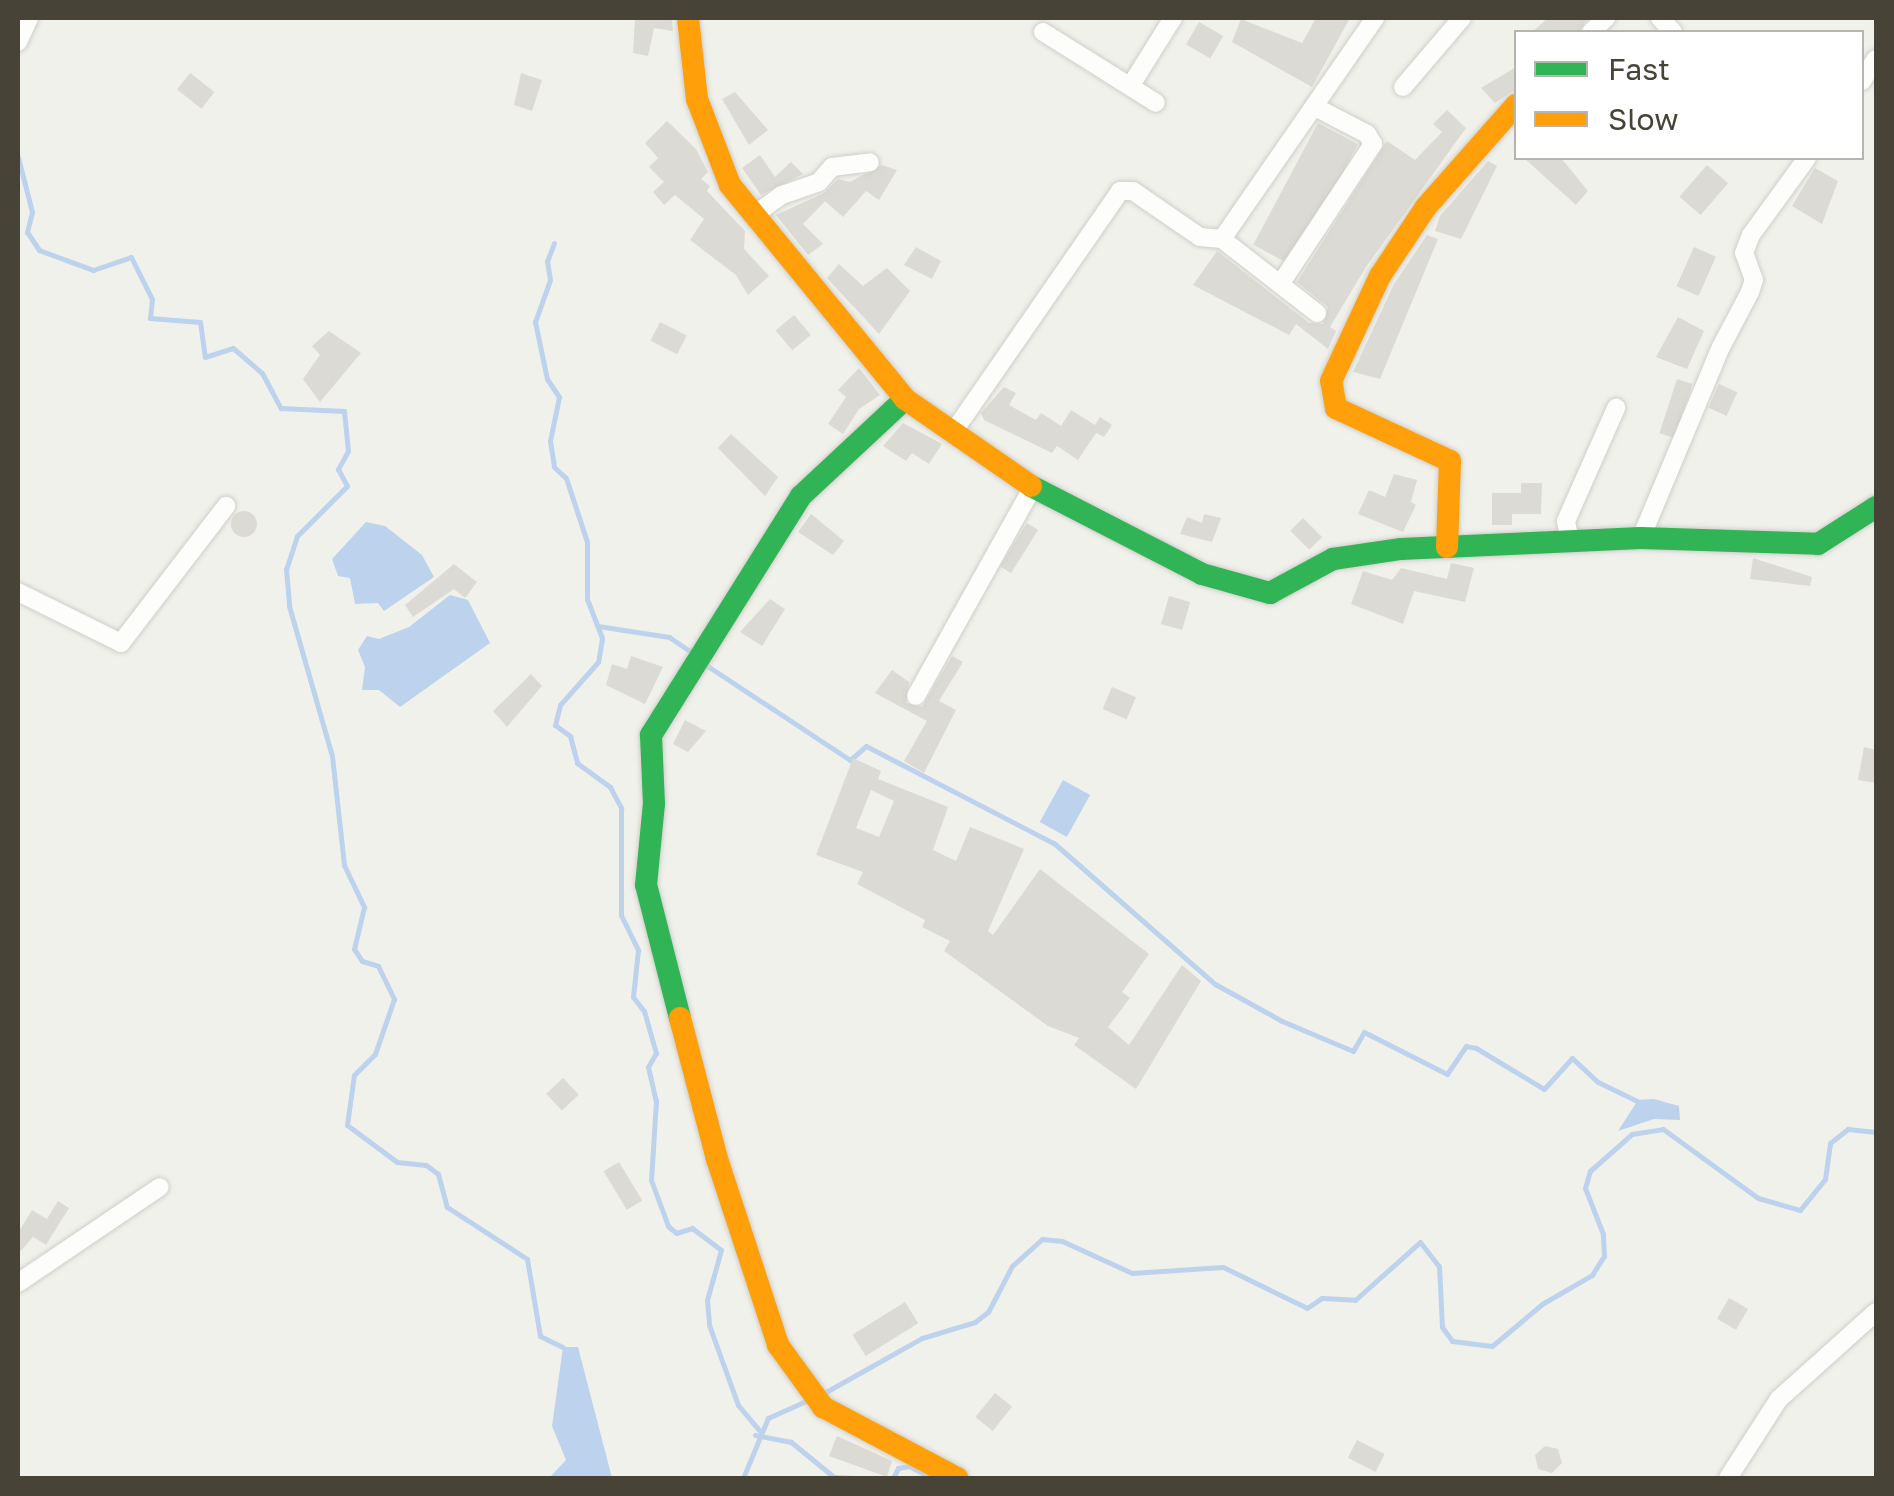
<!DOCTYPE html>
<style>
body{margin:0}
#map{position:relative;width:1894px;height:1496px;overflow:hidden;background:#f1f1ec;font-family:"Golos Text",sans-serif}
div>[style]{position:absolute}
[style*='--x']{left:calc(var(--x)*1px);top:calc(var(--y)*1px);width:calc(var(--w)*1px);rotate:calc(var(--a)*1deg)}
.water>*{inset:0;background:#bdd2ed;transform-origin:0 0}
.stream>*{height:5px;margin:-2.5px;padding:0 2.5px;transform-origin:2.5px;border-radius:2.5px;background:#bdd2ed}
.building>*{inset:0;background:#dbdad4;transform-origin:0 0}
.round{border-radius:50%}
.roads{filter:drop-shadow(0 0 2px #cfcec9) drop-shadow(0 0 2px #cfcec9)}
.street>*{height:18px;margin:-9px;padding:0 9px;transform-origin:9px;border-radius:9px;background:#fdfdfc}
.fast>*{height:22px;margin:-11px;padding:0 11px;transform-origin:11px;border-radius:11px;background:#30b455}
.slow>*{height:22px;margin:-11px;padding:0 11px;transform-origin:11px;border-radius:11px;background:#ff9f0a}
span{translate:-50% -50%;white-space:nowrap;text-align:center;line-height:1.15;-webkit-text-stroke:8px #fff;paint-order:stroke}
.frame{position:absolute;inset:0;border:20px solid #474437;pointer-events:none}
.legend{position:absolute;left:1514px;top:30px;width:350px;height:130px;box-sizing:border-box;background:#fff;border:2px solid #b5b4af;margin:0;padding:12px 18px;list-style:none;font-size:30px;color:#474437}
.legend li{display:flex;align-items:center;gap:20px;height:50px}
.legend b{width:50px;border:2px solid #b5b4af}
</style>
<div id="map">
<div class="water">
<i style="clip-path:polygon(366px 522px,385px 526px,422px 555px,434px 577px,384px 611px,378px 603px,355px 604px,350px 578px,338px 576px,332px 559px)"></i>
<i style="clip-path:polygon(450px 595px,468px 600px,490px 643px,400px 707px,379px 690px,362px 690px,365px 667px,358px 650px,367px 636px,379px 639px,409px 627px)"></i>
<i style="left:1063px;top:780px;width:31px;height:48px;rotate:29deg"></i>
<i style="clip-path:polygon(1654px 1099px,1679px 1106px,1680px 1120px,1654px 1119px,1618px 1131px,1638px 1100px)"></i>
<i style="clip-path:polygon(563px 1347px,578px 1347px,612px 1478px,549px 1478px,566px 1460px,552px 1426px)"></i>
</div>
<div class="stream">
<i style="--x:18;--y:157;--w:57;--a:75.7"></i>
<i style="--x:32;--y:212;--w:21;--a:104"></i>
<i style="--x:27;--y:232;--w:22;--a:56"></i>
<i style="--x:39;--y:250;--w:58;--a:20.3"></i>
<i style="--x:93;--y:270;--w:40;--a:-18.9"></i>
<i style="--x:131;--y:257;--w:47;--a:63.4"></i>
<i style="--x:152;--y:299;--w:19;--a:96"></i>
<i style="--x:150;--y:318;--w:50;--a:4.6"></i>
<i style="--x:200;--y:322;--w:35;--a:82"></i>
<i style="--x:205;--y:357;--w:29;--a:-18"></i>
<i style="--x:233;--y:348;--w:38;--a:41"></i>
<i style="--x:262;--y:373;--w:40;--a:62"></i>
<i style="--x:281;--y:408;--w:63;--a:2.7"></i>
<i style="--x:344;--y:411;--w:40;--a:84.3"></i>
<i style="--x:348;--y:451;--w:21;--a:119"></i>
<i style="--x:338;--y:469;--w:19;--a:62"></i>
<i style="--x:347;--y:486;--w:71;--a:135"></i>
<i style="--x:297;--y:536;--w:35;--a:108"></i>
<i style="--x:286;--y:569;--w:37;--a:85"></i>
<i style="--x:289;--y:606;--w:156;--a:74"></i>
<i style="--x:332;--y:756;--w:110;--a:83.7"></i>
<i style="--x:344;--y:865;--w:47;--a:64.5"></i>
<i style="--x:364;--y:907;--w:43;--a:103.4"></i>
<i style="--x:354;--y:949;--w:14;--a:56"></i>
<i style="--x:362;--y:961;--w:17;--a:17"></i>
<i style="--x:378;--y:966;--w:37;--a:64"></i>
<i style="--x:394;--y:999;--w:58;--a:109.1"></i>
<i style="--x:375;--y:1054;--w:30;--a:135"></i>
<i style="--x:354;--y:1075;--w:50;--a:98"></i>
<i style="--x:347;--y:1125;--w:62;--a:36.5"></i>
<i style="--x:397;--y:1162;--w:29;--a:6"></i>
<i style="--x:426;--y:1165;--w:15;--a:37"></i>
<i style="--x:438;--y:1174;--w:34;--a:75"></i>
<i style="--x:447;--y:1207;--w:95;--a:33"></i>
<i style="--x:527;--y:1259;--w:78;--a:80.4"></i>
<i style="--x:540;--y:1336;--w:25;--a:26"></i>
<i style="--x:554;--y:243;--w:19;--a:111"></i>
<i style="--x:547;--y:261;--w:19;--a:81"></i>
<i style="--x:550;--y:280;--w:45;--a:109.7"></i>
<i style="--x:535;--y:322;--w:58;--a:78.1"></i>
<i style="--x:547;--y:379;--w:22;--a:56"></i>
<i style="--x:559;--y:397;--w:45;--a:101.6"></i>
<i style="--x:550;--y:441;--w:26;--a:81"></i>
<i style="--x:554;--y:467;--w:16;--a:43"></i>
<i style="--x:566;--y:478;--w:67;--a:71.8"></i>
<i style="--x:587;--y:542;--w:57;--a:90"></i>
<i style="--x:587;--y:599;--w:42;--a:69"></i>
<i style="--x:602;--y:638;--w:24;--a:99"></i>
<i style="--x:598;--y:662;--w:57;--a:131.5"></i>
<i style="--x:560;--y:705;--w:21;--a:104"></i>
<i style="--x:555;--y:725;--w:19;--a:36"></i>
<i style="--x:570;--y:736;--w:28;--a:75"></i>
<i style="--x:577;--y:763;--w:41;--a:36"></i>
<i style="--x:610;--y:787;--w:24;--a:62"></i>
<i style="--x:621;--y:808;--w:107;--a:90"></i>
<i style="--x:621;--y:915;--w:39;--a:64"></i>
<i style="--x:638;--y:950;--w:47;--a:96.1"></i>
<i style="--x:633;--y:997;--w:18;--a:52"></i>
<i style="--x:644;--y:1011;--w:44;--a:74.1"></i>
<i style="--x:656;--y:1053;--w:16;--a:120"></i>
<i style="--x:648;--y:1067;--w:35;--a:77"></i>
<i style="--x:656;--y:1101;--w:79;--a:93.6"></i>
<i style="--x:651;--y:1180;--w:49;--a:69.7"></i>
<i style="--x:668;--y:1226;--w:11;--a:41"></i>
<i style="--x:676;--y:1233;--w:17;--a:-17"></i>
<i style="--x:692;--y:1228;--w:36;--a:37"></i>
<i style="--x:721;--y:1250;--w:52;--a:105.6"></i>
<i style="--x:707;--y:1300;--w:25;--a:85"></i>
<i style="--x:709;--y:1325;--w:85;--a:70.1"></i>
<i style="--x:738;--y:1405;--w:33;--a:50"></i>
<i style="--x:598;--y:626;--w:72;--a:8.8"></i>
<i style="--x:669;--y:637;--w:30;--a:34"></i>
<i style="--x:706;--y:665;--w:173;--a:33.4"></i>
<i style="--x:850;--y:760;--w:21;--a:-41"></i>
<i style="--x:866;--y:746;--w:213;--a:27.4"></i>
<i style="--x:1055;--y:844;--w:213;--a:41.2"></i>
<i style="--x:1215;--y:984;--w:77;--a:28.9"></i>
<i style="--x:1282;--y:1021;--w:77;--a:22.9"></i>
<i style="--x:1353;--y:1051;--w:22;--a:-60"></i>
<i style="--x:1364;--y:1032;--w:93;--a:26.8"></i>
<i style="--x:1447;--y:1074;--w:34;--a:-56"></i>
<i style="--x:1466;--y:1046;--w:10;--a:11"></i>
<i style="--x:1476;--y:1048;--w:79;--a:31.1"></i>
<i style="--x:1544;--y:1089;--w:42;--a:-47.9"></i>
<i style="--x:1572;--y:1058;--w:35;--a:43"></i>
<i style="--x:1598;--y:1082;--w:48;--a:26"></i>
<i style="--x:824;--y:1393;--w:112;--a:-29.3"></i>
<i style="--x:922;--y:1338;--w:55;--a:-16.8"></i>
<i style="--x:975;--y:1322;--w:16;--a:-38"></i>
<i style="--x:988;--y:1312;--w:52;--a:-62.4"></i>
<i style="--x:1012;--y:1266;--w:40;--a:-42"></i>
<i style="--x:1042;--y:1239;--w:20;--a:6"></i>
<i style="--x:1062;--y:1241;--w:77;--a:24.6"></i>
<i style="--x:1132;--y:1273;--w:91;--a:-3.8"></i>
<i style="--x:1223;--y:1267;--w:93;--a:26"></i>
<i style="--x:1307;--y:1308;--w:18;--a:-34"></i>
<i style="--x:1322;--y:1298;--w:33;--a:3"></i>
<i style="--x:1355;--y:1300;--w:87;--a:-41.7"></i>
<i style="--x:1420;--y:1242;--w:31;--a:52"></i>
<i style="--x:1439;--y:1266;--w:61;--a:87.2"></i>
<i style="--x:1442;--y:1327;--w:17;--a:54"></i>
<i style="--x:1452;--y:1341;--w:40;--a:7.1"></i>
<i style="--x:1492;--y:1346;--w:65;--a:-40"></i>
<i style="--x:1542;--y:1304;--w:58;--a:-30.1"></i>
<i style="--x:1592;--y:1275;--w:22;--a:-58"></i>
<i style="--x:1604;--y:1256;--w:22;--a:-93"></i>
<i style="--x:1603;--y:1234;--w:49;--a:-111.4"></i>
<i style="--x:1585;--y:1188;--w:18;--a:-74"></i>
<i style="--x:1590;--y:1171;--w:56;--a:-41.4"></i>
<i style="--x:1632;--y:1134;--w:31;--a:-9"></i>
<i style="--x:1663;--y:1129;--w:117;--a:36"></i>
<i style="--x:1758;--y:1198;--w:44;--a:15.9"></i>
<i style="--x:1800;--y:1210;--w:40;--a:-51"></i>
<i style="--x:1825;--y:1179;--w:36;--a:-82"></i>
<i style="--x:1830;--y:1143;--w:23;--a:-38"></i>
<i style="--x:1848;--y:1129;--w:28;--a:6"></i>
<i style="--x:755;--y:1435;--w:37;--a:11"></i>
<i style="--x:791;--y:1442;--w:55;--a:39.1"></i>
<i style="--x:834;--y:1477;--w:21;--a:3"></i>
<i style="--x:743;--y:1478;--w:65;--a:-67.4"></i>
<i style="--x:768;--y:1418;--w:44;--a:-24.2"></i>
<i style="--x:893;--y:1478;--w:11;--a:-63"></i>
<i style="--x:898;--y:1468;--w:11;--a:-10"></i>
<i style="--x:909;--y:1466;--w:27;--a:27"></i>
</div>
<div class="building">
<i style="clip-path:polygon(635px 18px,672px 18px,673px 31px,654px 28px,648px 56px,633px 53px)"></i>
<i style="clip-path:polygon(1316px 18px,1350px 18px,1312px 87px,1232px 42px,1241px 19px,1302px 43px)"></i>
<i style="clip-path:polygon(1548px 18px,1588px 18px,1579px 32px,1532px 32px)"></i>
<i style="left:1199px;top:22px;width:28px;height:26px;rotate:30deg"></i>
<i style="clip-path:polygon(1516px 67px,1516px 89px,1495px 103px,1481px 88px)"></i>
<i style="left:190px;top:73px;width:31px;height:21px;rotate:38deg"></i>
<i style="clip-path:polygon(521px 73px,542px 80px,532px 111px,514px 105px)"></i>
<i style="clip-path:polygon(735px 92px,768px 130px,749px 145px,722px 99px)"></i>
<i style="clip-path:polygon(1447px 110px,1466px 128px,1366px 267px,1330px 327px,1336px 331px,1328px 349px,1296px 324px,1289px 335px,1193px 285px,1217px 251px,1309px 323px,1323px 324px,1328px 307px,1297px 282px,1387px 141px,1415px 160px,1442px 132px,1433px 124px)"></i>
<i style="clip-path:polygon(667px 121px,696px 149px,708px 172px,701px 179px,710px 186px,707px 191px,745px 231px,744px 249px,769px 276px,748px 295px,736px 275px,690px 240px,704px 219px,675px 195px,664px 205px,653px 192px,664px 182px,649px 167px,658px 158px,645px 143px)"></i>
<i style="left:1318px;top:123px;width:45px;height:138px;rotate:28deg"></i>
<i style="clip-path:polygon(760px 155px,775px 177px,791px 162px,803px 174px,761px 195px,742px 168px)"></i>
<i style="clip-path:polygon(1524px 158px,1561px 158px,1588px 191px,1576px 205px)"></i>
<i style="clip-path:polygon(1488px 161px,1497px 166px,1461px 239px,1435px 231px,1440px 216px)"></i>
<i style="clip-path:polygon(882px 165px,897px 170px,879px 200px,866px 191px,843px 217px,825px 201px,803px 224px,823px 244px,808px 255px,776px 215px,824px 193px,838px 179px,850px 182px)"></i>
<i style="left:1707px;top:165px;width:28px;height:42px;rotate:41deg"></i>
<i style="clip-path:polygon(1815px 168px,1838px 181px,1822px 224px,1792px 206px)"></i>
<i style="clip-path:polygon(1427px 235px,1438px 239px,1380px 379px,1353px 372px,1394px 284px)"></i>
<i style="clip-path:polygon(916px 247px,941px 261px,932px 279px,904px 265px)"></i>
<i style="left:1694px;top:247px;width:24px;height:43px;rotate:24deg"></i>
<i style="clip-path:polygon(839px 264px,863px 286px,887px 268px,910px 291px,879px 334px,827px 278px)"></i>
<i style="left:794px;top:315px;width:26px;height:24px;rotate:50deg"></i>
<i style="clip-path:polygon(1678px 317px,1704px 331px,1687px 369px,1656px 357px)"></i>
<i style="left:660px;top:322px;width:30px;height:21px;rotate:27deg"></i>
<i style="clip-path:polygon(329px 331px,361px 353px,320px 402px,303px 379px,320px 355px,312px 346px)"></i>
<i style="clip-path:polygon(859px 368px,880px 395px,859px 409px,843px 434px,828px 424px,846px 397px,838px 390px)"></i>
<i style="left:1677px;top:379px;width:16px;height:57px;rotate:18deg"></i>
<i style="left:1719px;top:384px;width:20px;height:26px;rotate:24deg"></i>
<i style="clip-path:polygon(1004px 387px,1016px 393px,1009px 405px,1036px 420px,1041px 413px,1061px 426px,1071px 410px,1095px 425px,1100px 417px,1112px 425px,1104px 437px,1096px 433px,1078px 460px,1057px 446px,1052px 453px,984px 420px,981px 413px)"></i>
<i style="clip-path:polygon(903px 423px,942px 444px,929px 464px,912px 453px,906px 461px,883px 446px)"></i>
<i style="clip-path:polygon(731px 434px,778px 477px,765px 496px,718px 448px)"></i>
<i style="clip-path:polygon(1394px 474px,1417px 480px,1411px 502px,1416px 505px,1403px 532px,1358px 514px,1369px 490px,1385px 497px)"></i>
<i style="clip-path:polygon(1521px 483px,1542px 483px,1541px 514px,1512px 514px,1512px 525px,1492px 525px,1492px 493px,1521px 493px)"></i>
<i class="round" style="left:231px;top:511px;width:26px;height:26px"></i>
<i style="clip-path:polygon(811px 514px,844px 541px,833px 555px,798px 532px)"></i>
<i style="clip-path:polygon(1204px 514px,1221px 518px,1212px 542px,1180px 534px,1187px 517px,1202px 523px)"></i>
<i style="left:1303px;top:518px;width:27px;height:18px;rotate:45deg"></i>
<i style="left:1027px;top:523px;width:13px;height:51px;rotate:32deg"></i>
<i style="clip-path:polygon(1753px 558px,1812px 577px,1810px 586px,1750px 579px)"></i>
<i style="clip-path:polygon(1451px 563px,1474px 568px,1465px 602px,1414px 591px,1403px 624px,1351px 604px,1363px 571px,1392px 580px,1401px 568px,1447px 579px)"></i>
<i style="clip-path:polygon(454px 564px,477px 582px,465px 598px,454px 589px,413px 617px,405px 605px)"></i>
<i style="left:1169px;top:596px;width:22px;height:29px;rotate:16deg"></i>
<i style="clip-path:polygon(770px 599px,785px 609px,762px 646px,740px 632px)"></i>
<i style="clip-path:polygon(631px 656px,663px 667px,645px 704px,606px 685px,612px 664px,627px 669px)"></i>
<i style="clip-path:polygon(952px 656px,963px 662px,939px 701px,956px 710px,924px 773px,904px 761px,927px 721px,875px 693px,892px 670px,909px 682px,906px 703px,922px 707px)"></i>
<i style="clip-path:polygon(531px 674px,542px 686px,507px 727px,493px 711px)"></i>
<i style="left:1112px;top:687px;width:26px;height:24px;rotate:23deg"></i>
<i style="clip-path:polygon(685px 720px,706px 731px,688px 752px,673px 744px)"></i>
<i style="clip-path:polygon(1864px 747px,1876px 750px,1876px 783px,1858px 780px)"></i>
<i style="clip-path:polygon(evenodd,853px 758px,881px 771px,878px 779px,948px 807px,933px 850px,956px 861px,970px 827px,1024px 849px,988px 931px,993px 935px,1040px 869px,1149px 954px,1122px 992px,1130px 998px,1108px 1027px,1129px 1045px,1182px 965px,1201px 981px,1136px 1089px,1074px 1045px,1079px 1038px,1048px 1026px,944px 951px,950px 941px,922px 927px,925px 920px,857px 884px,863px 872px,816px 855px,853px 758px,871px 790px,894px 801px,879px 837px,856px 828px,871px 790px)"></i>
<i style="left:563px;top:1078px;width:23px;height:23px;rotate:47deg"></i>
<i style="left:619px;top:1162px;width:45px;height:18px;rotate:59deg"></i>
<i style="clip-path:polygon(58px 1201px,69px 1208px,46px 1245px,33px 1237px,18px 1254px,18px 1233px,32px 1210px,47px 1219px)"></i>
<i style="left:1729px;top:1298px;width:22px;height:24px;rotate:30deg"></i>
<i style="left:905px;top:1302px;width:25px;height:62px;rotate:58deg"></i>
<i style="left:995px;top:1393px;width:22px;height:31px;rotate:39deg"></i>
<i style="clip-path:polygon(837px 1436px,892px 1461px,887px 1477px,829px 1456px)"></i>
<i style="left:1357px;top:1440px;width:31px;height:20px;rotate:27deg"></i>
<i style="clip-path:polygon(1545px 1446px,1558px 1449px,1562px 1463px,1552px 1473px,1538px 1469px,1535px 1455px)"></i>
</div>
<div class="roads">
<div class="street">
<i style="--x:1660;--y:18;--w:19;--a:47"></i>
<i style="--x:1043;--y:32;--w:133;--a:32.1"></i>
<i style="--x:1591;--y:32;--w:21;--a:-43"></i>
<i style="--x:18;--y:42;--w:26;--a:-65"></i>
<i style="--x:1862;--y:81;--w:26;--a:-58"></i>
<i style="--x:1131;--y:85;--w:79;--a:-57.9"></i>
<i style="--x:1403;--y:87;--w:91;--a:-49.5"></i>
<i style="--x:753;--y:216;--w:36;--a:-36"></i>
<i style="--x:782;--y:195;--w:39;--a:-19"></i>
<i style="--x:819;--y:182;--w:20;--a:-49"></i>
<i style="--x:832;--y:167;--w:38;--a:-7"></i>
<i style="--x:1281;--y:283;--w:167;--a:-56.5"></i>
<i style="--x:1373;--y:144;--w:12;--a:-121"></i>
<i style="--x:1367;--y:134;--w:59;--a:-152.6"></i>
<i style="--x:1317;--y:313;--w:120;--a:-142.1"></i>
<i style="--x:1222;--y:239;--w:269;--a:-55.3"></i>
<i style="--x:954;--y:431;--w:292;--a:-55.3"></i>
<i style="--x:1120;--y:191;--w:13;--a:0"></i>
<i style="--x:1133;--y:191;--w:81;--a:34.5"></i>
<i style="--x:1200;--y:237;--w:22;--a:5"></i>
<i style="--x:1641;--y:538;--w:207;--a:-67.3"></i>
<i style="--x:1721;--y:347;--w:62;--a:-62.2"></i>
<i style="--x:1750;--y:292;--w:13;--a:-72"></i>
<i style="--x:1754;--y:280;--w:29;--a:-110"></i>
<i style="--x:1744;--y:253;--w:19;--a:-69"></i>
<i style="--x:1751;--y:235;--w:95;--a:-54"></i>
<i style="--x:1570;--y:542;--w:21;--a:-101"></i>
<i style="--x:1566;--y:521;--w:124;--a:-66.1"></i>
<i style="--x:18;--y:592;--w:115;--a:26.3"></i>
<i style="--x:121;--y:643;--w:173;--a:-52.5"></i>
<i style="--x:916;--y:696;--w:240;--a:-60.8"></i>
<i style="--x:18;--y:1283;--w:171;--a:-34.1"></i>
<i style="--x:1728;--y:1478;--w:94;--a:-57.2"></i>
<i style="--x:1779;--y:1399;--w:130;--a:-41.9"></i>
</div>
<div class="fast">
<i style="--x:1031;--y:486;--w:192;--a:27.2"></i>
<i style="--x:1202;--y:574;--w:71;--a:15.6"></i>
<i style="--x:1270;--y:593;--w:72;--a:-28.4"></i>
<i style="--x:1333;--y:559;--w:69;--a:-8.4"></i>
<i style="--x:1401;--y:549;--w:240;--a:-2.6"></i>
<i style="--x:1641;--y:538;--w:177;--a:1.9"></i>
<i style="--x:1818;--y:544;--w:69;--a:-32.5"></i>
<i style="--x:680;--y:1018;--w:137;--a:-104.3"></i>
<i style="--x:646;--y:885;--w:81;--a:-84.4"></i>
<i style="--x:654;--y:804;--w:69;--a:-92.5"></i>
<i style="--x:651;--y:735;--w:282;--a:-57.9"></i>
<i style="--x:801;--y:496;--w:142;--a:-43"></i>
</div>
<div class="slow">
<i style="--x:688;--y:18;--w:81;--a:83.7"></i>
<i style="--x:697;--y:99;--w:92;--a:69"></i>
<i style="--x:730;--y:185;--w:276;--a:50.7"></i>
<i style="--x:905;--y:399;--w:153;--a:34.6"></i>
<i style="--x:1447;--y:547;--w:86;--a:-88"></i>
<i style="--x:1450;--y:461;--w:126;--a:-155.1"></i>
<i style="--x:1336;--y:408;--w:27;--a:-100"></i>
<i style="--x:1331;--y:381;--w:116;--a:-65"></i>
<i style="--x:1380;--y:276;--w:83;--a:-56.3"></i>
<i style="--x:1426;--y:207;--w:136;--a:-48.6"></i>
<i style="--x:680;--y:1018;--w:146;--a:75.3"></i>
<i style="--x:717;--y:1159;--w:196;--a:71.8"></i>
<i style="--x:778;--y:1345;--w:77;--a:54"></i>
<i style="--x:823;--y:1407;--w:152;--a:27.9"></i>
</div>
</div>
<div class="frame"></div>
<ul class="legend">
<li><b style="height:12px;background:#30b455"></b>Fast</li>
<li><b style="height:12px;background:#ff9f0a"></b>Slow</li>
</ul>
</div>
